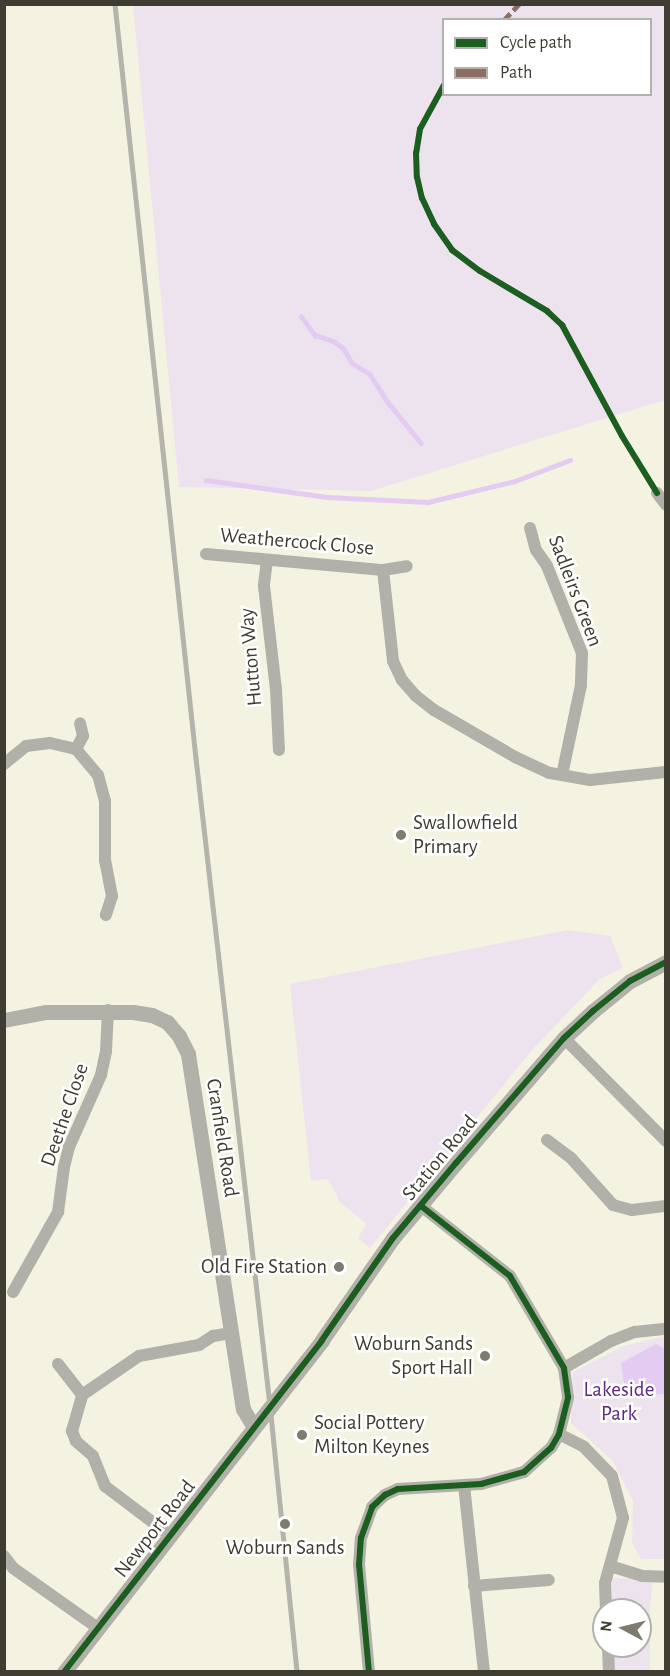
<!DOCTYPE html>
<style>
body{margin:0}
#map{position:relative;width:670px;height:1676px;overflow:hidden;background:#f4f2e1;font-family:"Alegreya Sans",sans-serif}
div>[style]{position:absolute}
[style*='--x']{left:calc(var(--x)*1px);top:calc(var(--y)*1px);width:calc(var(--w)*1px);rotate:calc(var(--a)*1deg)}
.green>*{inset:0;background:#ede3ee}
.water>*{inset:0;background:#e3cbf2}
.stream>*{height:4.5px;margin:-2.25px;padding:0 2.25px;transform-origin:2.25px;border-radius:2.25px;background:#e3cbf2}
.minor>*{height:12px;margin:-6px;padding:0 6px;transform-origin:6px;border-radius:6px;background:#b2b1a9}
.tertiary>*{height:15px;margin:-7.5px;padding:0 7.5px;transform-origin:7.5px;border-radius:7.5px;background:#b2b1a9}
.rail>*{height:4.5px;margin:-2.25px;padding:0 2.25px;transform-origin:2.25px;border-radius:2.25px;background:#b5b4aa}
.quiet>*{height:4.5px;margin-top:-2.25px;transform-origin:0;background:repeating-linear-gradient(90deg,#8d6e63 0 9px,transparent 0 13.5px)}
.cycleway>*{height:6px;margin:-3px;padding:0 3px;transform-origin:3px;border-radius:3px;background:#1b5e20}
.dots>*{width:16px;height:16px;translate:-50% -50%;box-sizing:border-box;border:3px solid #fff;border-radius:50%}
span{translate:-50% -50%;white-space:nowrap;text-align:center;line-height:1.15;-webkit-text-stroke:5px #fff;paint-order:stroke}
.street-label{font-size:21px;color:#3f3d31}
.poi-label{font-size:21px;color:#3f3d31}
.left{translate:0 -50%;text-align:left}
.right{translate:-100% -50%;text-align:right}
.park-label{font-size:21px;color:#5f2883}
.frame{position:absolute;inset:0;border:6px solid #3f3d31;pointer-events:none}
.legend{position:absolute;left:442px;top:18px;width:210px;height:78px;box-sizing:border-box;background:#fff;border:2px solid #b2b1ad;margin:0;padding:8px 10px;list-style:none;font-size:18px;color:#3f3d31}
.legend li{display:flex;align-items:center;gap:12px;height:30px}
.legend b{width:30px;border:2px solid #b2b1ad}
.north{position:absolute;left:592px;top:1598px;width:60px;height:60px;box-sizing:border-box;background:#fff;border:2px solid #b2b1ad;border-radius:50%;rotate:277deg;font-size:16px;font-weight:700;line-height:24px;text-align:center;color:#3f3d31}
.north::after{content:'';display:block;margin:auto;width:21px;height:27px;background:#7e7c6f;clip-path:polygon(50% 0,100% 100%,50% 72%,0 100%)}
</style>
<div id="map">
<div class="green">
<i style="clip-path:polygon(evenodd,133px 5px,665px 5px,665px 400px,371px 491px,179px 487px,133px 5px,444px 20px,650px 20px,650px 94px,444px 94px,444px 20px)"></i>
<i style="clip-path:polygon(568px 930px,610px 936px,623px 968px,600px 979px,532px 1050px,370px 1248px,358px 1238px,366px 1224px,340px 1202px,328px 1179px,311px 1181px,290px 984px)"></i>
<i style="clip-path:polygon(665px 1336px,665px 1559px,641px 1559px,632px 1543px,633px 1501px,613px 1461px,571px 1423px,573px 1372px,624px 1346px)"></i>
<i style="clip-path:polygon(612px 1578px,653px 1579px,650px 1605px,650px 1671px,614px 1671px,612px 1646px,640px 1646px,640px 1610px,609px 1610px)"></i>
</div>
<div class="water">
<i style="clip-path:polygon(656px 1344px,665px 1349px,665px 1394px,626px 1396px,621px 1363px)"></i>
</div>
<div class="stream">
<i style="--x:301;--y:316;--w:24;--a:54"></i>
<i style="--x:315;--y:335;--w:21;--a:19"></i>
<i style="--x:335;--y:342;--w:11;--a:38"></i>
<i style="--x:344;--y:349;--w:16;--a:60"></i>
<i style="--x:352;--y:363;--w:21;--a:31"></i>
<i style="--x:370;--y:374;--w:32;--a:58"></i>
<i style="--x:387;--y:401;--w:54;--a:51"></i>
<i style="--x:206;--y:480;--w:122;--a:8"></i>
<i style="--x:327;--y:497;--w:101;--a:2.8"></i>
<i style="--x:428;--y:502;--w:89;--a:-13.6"></i>
<i style="--x:515;--y:481;--w:59;--a:-20.9"></i>
</div>
<div class="minor">
<i style="--x:657;--y:493;--w:15;--a:53"></i>
<i style="--x:530;--y:528;--w:23;--a:75"></i>
<i style="--x:536;--y:550;--w:19;--a:55"></i>
<i style="--x:547;--y:566;--w:94;--a:68.1"></i>
<i style="--x:582;--y:653;--w:32;--a:92"></i>
<i style="--x:581;--y:685;--w:92;--a:101.9"></i>
<i style="--x:206;--y:554;--w:178;--a:5.2"></i>
<i style="--x:383;--y:570;--w:24;--a:-9"></i>
<i style="--x:267;--y:560;--w:26;--a:97"></i>
<i style="--x:264;--y:586;--w:104;--a:83.4"></i>
<i style="--x:276;--y:689;--w:61;--a:87.2"></i>
<i style="--x:383;--y:570;--w:92;--a:83.7"></i>
<i style="--x:393;--y:661;--w:21;--a:65"></i>
<i style="--x:402;--y:680;--w:21;--a:49"></i>
<i style="--x:416;--y:696;--w:23;--a:38"></i>
<i style="--x:434;--y:710;--w:94;--a:30.1"></i>
<i style="--x:515;--y:757;--w:38;--a:25"></i>
<i style="--x:550;--y:773;--w:41;--a:9.9"></i>
<i style="--x:590;--y:780;--w:76;--a:-6"></i>
<i style="--x:76;--y:749;--w:15;--a:-62"></i>
<i style="--x:83;--y:736;--w:13;--a:-103"></i>
<i style="--x:4;--y:764;--w:28;--a:-39"></i>
<i style="--x:26;--y:746;--w:24;--a:-7"></i>
<i style="--x:50;--y:743;--w:27;--a:13"></i>
<i style="--x:76;--y:749;--w:34;--a:50"></i>
<i style="--x:98;--y:775;--w:27;--a:75"></i>
<i style="--x:105;--y:801;--w:59;--a:90"></i>
<i style="--x:105;--y:860;--w:37;--a:79"></i>
<i style="--x:112;--y:896;--w:20;--a:108"></i>
<i style="--x:564;--y:1038;--w:145;--a:45.3"></i>
<i style="--x:547;--y:1140;--w:30;--a:37"></i>
<i style="--x:571;--y:1158;--w:63;--a:48.2"></i>
<i style="--x:613;--y:1205;--w:20;--a:15"></i>
<i style="--x:632;--y:1210;--w:34;--a:-7"></i>
<i style="--x:13;--y:1292;--w:92;--a:-60.6"></i>
<i style="--x:58;--y:1212;--w:45;--a:-82.4"></i>
<i style="--x:64;--y:1167;--w:21;--a:-76"></i>
<i style="--x:69;--y:1147;--w:79;--a:-66"></i>
<i style="--x:101;--y:1075;--w:25;--a:-78"></i>
<i style="--x:106;--y:1051;--w:41;--a:-87.2"></i>
<i style="--x:58;--y:1364;--w:39;--a:52"></i>
<i style="--x:564;--y:1368;--w:54;--a:-29.9"></i>
<i style="--x:611;--y:1341;--w:26;--a:-21"></i>
<i style="--x:635;--y:1332;--w:31;--a:-6"></i>
<i style="--x:559;--y:1434;--w:28;--a:27"></i>
<i style="--x:584;--y:1447;--w:40;--a:46"></i>
<i style="--x:612;--y:1476;--w:43;--a:75.3"></i>
<i style="--x:623;--y:1518;--w:67;--a:105.5"></i>
<i style="--x:605;--y:1583;--w:27;--a:88"></i>
<i style="--x:464;--y:1485;--w:188;--a:83.9"></i>
<i style="--x:171;--y:1536;--w:83;--a:-142.9"></i>
<i style="--x:105;--y:1486;--w:32;--a:-112"></i>
<i style="--x:93;--y:1456;--w:23;--a:-139"></i>
<i style="--x:76;--y:1441;--w:11;--a:-112"></i>
<i style="--x:72;--y:1431;--w:37;--a:-74"></i>
<i style="--x:82;--y:1395;--w:69;--a:-34.4"></i>
<i style="--x:139;--y:1356;--w:61;--a:-10.4"></i>
<i style="--x:199;--y:1345;--w:17;--a:-33"></i>
<i style="--x:213;--y:1336;--w:19;--a:-9"></i>
<i style="--x:4;--y:1556;--w:15;--a:53"></i>
<i style="--x:13;--y:1568;--w:105;--a:35.3"></i>
<i style="--x:610;--y:1566;--w:34;--a:17"></i>
<i style="--x:642;--y:1576;--w:24;--a:2"></i>
<i style="--x:474;--y:1586;--w:75;--a:-4.6"></i>
<i style="--x:608;--y:1646;--w:26;--a:88"></i>
<i style="--x:369;--y:1672;--w:107;--a:-95.3"></i>
<i style="--x:359;--y:1565;--w:27;--a:-86"></i>
<i style="--x:361;--y:1538;--w:33;--a:-70"></i>
<i style="--x:372;--y:1507;--w:18;--a:-43"></i>
<i style="--x:385;--y:1495;--w:14;--a:-25"></i>
<i style="--x:398;--y:1489;--w:83;--a:-3.4"></i>
<i style="--x:481;--y:1484;--w:45;--a:-15.6"></i>
<i style="--x:524;--y:1472;--w:36;--a:-42"></i>
<i style="--x:551;--y:1448;--w:16;--a:-60"></i>
<i style="--x:559;--y:1434;--w:38;--a:-76"></i>
<i style="--x:568;--y:1397;--w:29;--a:-98"></i>
<i style="--x:564;--y:1368;--w:107;--a:-120.4"></i>
<i style="--x:510;--y:1276;--w:113;--a:-141.8"></i>
</div>
<div class="tertiary">
<i style="--x:4;--y:1020;--w:43;--a:-10.8"></i>
<i style="--x:46;--y:1012;--w:87;--a:0"></i>
<i style="--x:133;--y:1012;--w:19;--a:9"></i>
<i style="--x:152;--y:1015;--w:17;--a:25"></i>
<i style="--x:167;--y:1022;--w:18;--a:49"></i>
<i style="--x:179;--y:1036;--w:20;--a:63"></i>
<i style="--x:188;--y:1054;--w:359;--a:81.2"></i>
<i style="--x:243;--y:1409;--w:21;--a:59"></i>
<i style="--x:64;--y:1672;--w:420;--a:-52.1"></i>
<i style="--x:322;--y:1340;--w:124;--a:-55.2"></i>
<i style="--x:393;--y:1238;--w:98;--a:-50"></i>
<i style="--x:456;--y:1163;--w:165;--a:-49.2"></i>
<i style="--x:564;--y:1038;--w:40;--a:-43"></i>
<i style="--x:593;--y:1011;--w:48;--a:-39"></i>
<i style="--x:630;--y:981;--w:41;--a:-27.8"></i>
</div>
<div class="rail">
<i style="--x:115;--y:4;--w:758;--a:83.87"></i>
<i style="--x:196;--y:758;--w:651;--a:83.48"></i>
<i style="--x:270;--y:1405;--w:268;--a:84.2"></i>
</div>
<div class="quiet">
<i style="--x:504;--y:20;--w:22;--a:-47"></i>
</div>
<div class="cycleway">
<i style="--x:444;--y:85;--w:50;--a:118.6"></i>
<i style="--x:420;--y:129;--w:24;--a:99"></i>
<i style="--x:416;--y:153;--w:24;--a:88"></i>
<i style="--x:417;--y:177;--w:22;--a:77"></i>
<i style="--x:422;--y:198;--w:29;--a:65"></i>
<i style="--x:434;--y:224;--w:32;--a:55"></i>
<i style="--x:452;--y:250;--w:35;--a:37"></i>
<i style="--x:480;--y:271;--w:78;--a:30.8"></i>
<i style="--x:547;--y:311;--w:21;--a:43"></i>
<i style="--x:562;--y:325;--w:126;--a:61.6"></i>
<i style="--x:622;--y:436;--w:67;--a:58.4"></i>
<i style="--x:64;--y:1672;--w:420;--a:-52.1"></i>
<i style="--x:322;--y:1340;--w:124;--a:-55.2"></i>
<i style="--x:393;--y:1238;--w:98;--a:-50"></i>
<i style="--x:456;--y:1163;--w:165;--a:-49.2"></i>
<i style="--x:564;--y:1038;--w:40;--a:-43"></i>
<i style="--x:593;--y:1011;--w:48;--a:-39"></i>
<i style="--x:630;--y:981;--w:41;--a:-27.8"></i>
<i style="--x:369;--y:1672;--w:107;--a:-95.3"></i>
<i style="--x:359;--y:1565;--w:27;--a:-86"></i>
<i style="--x:361;--y:1538;--w:33;--a:-70"></i>
<i style="--x:372;--y:1507;--w:18;--a:-43"></i>
<i style="--x:385;--y:1495;--w:14;--a:-25"></i>
<i style="--x:398;--y:1489;--w:83;--a:-3.4"></i>
<i style="--x:481;--y:1484;--w:45;--a:-15.6"></i>
<i style="--x:524;--y:1472;--w:36;--a:-42"></i>
<i style="--x:551;--y:1448;--w:16;--a:-60"></i>
<i style="--x:559;--y:1434;--w:38;--a:-76"></i>
<i style="--x:568;--y:1397;--w:29;--a:-98"></i>
<i style="--x:564;--y:1368;--w:107;--a:-120.4"></i>
<i style="--x:510;--y:1276;--w:113;--a:-141.8"></i>
</div>
<div class="dots">
<i style="left:401px;top:835px;background:#7e7c6f"></i>
<i style="left:339px;top:1267px;background:#7e7c6f"></i>
<i style="left:485px;top:1356px;background:#7e7c6f"></i>
<i style="left:302px;top:1435px;background:#7e7c6f"></i>
<i style="left:285px;top:1524px;background:#7e7c6f"></i>
</div>
<div class="street-label">
<span style="left:297px;top:542px;rotate:5deg">Weathercock Close</span>
<span style="left:575px;top:591px;rotate:69deg">Sadleirs Green</span>
<span style="left:251px;top:657px;rotate:-95deg">Hutton Way</span>
<span style="left:65px;top:1115px;rotate:-71deg">Deethe Close</span>
<span style="left:222px;top:1138px;rotate:81deg">Cranfield Road</span>
<span style="left:440px;top:1158px;rotate:-50deg">Station Road</span>
<span style="left:155px;top:1529px;rotate:-52deg">Newport Road</span>
</div>
<div class="poi-label">
<span class="left" style="left:413px;top:835px">Swallowfield<br>Primary</span>
<span class="right" style="left:327px;top:1267px">Old Fire Station</span>
<span class="right" style="left:473px;top:1356px">Woburn Sands<br>Sport Hall</span>
<span class="left" style="left:314px;top:1435px">Social Pottery<br>Milton Keynes</span>
<span style="left:285px;top:1548px">Woburn Sands</span>
</div>
<div class="park-label">
<span style="left:619px;top:1402px">Lakeside<br>Park</span>
</div>
<div class="frame"></div>
<ul class="legend">
<li><b style="height:8px;background:#1b5e20"></b>Cycle path</li>
<li><b style="height:8px;background:#8d6e63"></b>Path</li>
</ul>
<div class="north">N</div>
</div>
